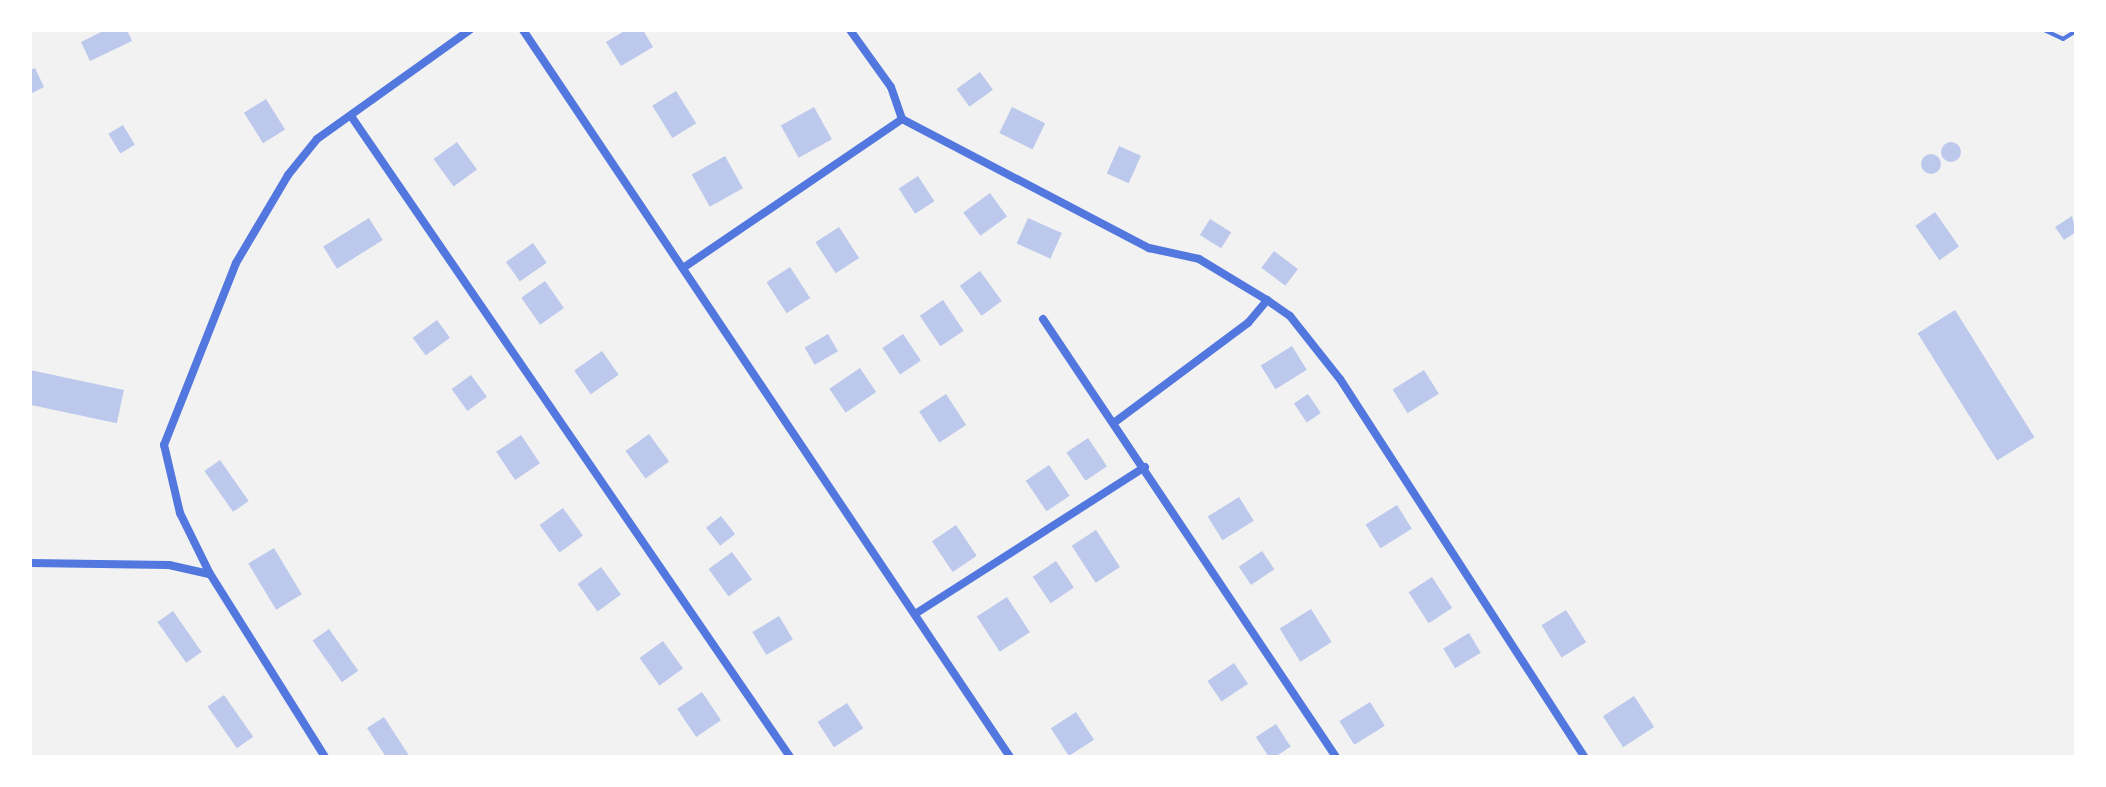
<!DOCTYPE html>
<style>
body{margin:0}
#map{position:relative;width:2106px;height:787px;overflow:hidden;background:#f2f2f2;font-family:Montserrat,sans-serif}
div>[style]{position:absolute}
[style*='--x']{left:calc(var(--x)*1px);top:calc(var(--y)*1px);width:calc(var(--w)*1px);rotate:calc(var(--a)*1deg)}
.building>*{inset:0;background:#bdc9ec;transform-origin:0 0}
.round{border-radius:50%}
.service>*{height:4px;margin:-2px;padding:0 2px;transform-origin:2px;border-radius:2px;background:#5277de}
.minor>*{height:8px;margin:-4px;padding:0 4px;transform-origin:4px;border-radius:4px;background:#5277de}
span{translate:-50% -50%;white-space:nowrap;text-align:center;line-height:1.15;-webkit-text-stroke:8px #fff;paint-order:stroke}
.frame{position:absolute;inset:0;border:32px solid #fff;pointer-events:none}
</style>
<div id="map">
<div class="building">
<i style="clip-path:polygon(105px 30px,127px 30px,132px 41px,90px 61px,81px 42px)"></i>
<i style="clip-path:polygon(626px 30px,643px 30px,653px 47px,621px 66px,606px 42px)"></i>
<i style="clip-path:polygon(35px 68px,44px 87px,30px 94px,30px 70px)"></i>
<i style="left:980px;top:72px;width:22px;height:29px;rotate:54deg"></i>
<i style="left:676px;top:91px;width:38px;height:28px;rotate:58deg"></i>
<i style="left:266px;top:99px;width:36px;height:26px;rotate:58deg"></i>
<i style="left:814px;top:107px;width:37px;height:38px;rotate:61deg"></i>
<i style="left:1012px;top:107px;width:37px;height:29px;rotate:26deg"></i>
<i style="left:123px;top:125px;width:23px;height:17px;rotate:59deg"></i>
<i style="left:457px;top:142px;width:34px;height:29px;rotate:54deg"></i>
<i class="round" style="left:1941px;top:142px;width:20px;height:20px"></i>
<i style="left:1119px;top:146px;width:24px;height:30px;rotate:24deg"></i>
<i class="round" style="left:1921px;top:154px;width:20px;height:20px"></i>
<i style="left:725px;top:156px;width:37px;height:38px;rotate:61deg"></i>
<i style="left:918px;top:176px;width:30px;height:23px;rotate:57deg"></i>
<i style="left:990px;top:193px;width:29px;height:33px;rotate:54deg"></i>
<i style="left:1935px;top:212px;width:42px;height:24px;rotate:55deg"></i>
<i style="clip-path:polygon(2072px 216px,2076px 232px,2064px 240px,2055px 227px)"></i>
<i style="left:369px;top:218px;width:26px;height:54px;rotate:58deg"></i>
<i style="left:1028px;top:218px;width:37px;height:28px;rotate:24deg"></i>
<i style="left:1210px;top:219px;width:25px;height:19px;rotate:32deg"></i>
<i style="left:839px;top:227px;width:37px;height:28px;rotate:57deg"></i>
<i style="left:533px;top:243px;width:24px;height:33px;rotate:55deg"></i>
<i style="left:1274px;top:251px;width:30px;height:21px;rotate:37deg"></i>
<i style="left:790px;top:267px;width:37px;height:28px;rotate:57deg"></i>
<i style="left:980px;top:271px;width:37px;height:25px;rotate:54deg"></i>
<i style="left:545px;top:281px;width:33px;height:29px;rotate:55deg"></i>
<i style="left:943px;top:300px;width:37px;height:28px;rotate:56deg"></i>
<i style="left:1955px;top:310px;width:150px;height:44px;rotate:58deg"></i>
<i style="left:437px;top:320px;width:22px;height:30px;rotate:54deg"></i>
<i style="left:828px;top:334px;width:20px;height:27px;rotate:60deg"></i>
<i style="left:903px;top:334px;width:32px;height:25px;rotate:56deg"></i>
<i style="left:1292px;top:346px;width:28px;height:37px;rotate:58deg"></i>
<i style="left:602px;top:351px;width:29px;height:34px;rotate:55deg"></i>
<i style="left:860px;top:368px;width:29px;height:37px;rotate:56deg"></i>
<i style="left:30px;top:370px;width:96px;height:34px;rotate:12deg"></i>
<i style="left:1424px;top:370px;width:28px;height:37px;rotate:58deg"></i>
<i style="left:471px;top:375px;width:27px;height:24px;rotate:54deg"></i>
<i style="left:946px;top:394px;width:37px;height:32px;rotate:57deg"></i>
<i style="left:1308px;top:394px;width:23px;height:17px;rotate:56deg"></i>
<i style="left:649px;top:434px;width:34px;height:29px;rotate:54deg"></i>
<i style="left:521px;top:435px;width:34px;height:30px;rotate:56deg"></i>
<i style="left:1088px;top:438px;width:34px;height:26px;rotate:56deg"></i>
<i style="left:220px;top:460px;width:50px;height:19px;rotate:55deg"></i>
<i style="left:1049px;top:465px;width:37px;height:28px;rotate:56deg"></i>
<i style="left:1239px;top:497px;width:28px;height:37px;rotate:58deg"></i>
<i style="left:1397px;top:505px;width:28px;height:37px;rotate:58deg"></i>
<i style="left:563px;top:508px;width:34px;height:29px;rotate:54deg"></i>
<i style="left:721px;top:516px;width:23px;height:19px;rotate:52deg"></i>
<i style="left:956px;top:525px;width:37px;height:29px;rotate:56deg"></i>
<i style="left:1096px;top:530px;width:44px;height:29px;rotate:57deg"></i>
<i style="left:274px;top:548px;width:54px;height:30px;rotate:59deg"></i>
<i style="left:1262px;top:551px;width:22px;height:28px;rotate:56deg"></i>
<i style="left:732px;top:552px;width:34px;height:29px;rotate:54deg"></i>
<i style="left:1056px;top:561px;width:32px;height:28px;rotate:56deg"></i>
<i style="left:601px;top:567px;width:34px;height:29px;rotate:54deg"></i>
<i style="left:1432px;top:577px;width:37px;height:28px;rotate:57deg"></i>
<i style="left:1007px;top:597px;width:42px;height:36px;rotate:57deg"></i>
<i style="left:1311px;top:609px;width:39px;height:37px;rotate:58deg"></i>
<i style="left:1566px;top:610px;width:38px;height:29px;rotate:58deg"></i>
<i style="left:173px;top:611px;width:50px;height:19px;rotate:55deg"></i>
<i style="left:779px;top:616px;width:27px;height:31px;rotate:59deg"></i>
<i style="left:329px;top:629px;width:51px;height:20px;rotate:55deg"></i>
<i style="left:1469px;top:633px;width:23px;height:30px;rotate:59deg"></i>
<i style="left:663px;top:641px;width:34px;height:29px;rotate:54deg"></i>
<i style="left:1234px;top:663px;width:25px;height:32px;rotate:56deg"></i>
<i style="left:702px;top:692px;width:34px;height:30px;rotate:56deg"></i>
<i style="left:224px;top:695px;width:51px;height:20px;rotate:55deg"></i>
<i style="left:1634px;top:696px;width:37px;height:37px;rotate:57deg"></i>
<i style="left:1370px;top:702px;width:28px;height:36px;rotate:58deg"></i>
<i style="left:847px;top:703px;width:30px;height:35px;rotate:57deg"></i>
<i style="left:1076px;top:712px;width:33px;height:30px;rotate:57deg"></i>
<i style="clip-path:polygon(384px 717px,410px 757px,386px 757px,367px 728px)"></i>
<i style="left:1276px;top:724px;width:27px;height:24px;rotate:57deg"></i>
</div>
<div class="service">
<i style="--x:2044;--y:30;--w:21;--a:25"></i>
<i style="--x:2063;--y:39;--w:15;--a:-32"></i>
</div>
<div class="minor">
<i style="--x:523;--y:30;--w:875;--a:56.18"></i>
<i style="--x:850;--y:30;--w:70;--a:54.3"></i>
<i style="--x:891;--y:87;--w:34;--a:71"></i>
<i style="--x:351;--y:116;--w:777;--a:55.59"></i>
<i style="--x:683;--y:268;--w:265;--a:-34.2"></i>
<i style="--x:902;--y:119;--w:279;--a:27.6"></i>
<i style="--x:1149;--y:248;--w:51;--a:12.4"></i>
<i style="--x:1199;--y:259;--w:79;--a:31.1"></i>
<i style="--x:1043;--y:319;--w:527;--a:56.22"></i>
<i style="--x:1115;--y:422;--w:166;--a:-36.7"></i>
<i style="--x:1248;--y:323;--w:30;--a:-50"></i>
<i style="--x:1267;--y:300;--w:28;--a:35"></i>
<i style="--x:1290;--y:316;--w:80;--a:51.6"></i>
<i style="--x:1340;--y:379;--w:450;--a:57.1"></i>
<i style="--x:30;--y:563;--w:139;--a:0.8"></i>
<i style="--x:169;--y:565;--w:41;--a:12.7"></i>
<i style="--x:915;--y:614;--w:273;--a:-32.6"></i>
<i style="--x:325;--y:757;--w:216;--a:-122.1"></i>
<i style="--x:210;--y:574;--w:68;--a:-116.2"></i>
<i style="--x:180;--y:513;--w:70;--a:-103.2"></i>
<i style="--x:164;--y:445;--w:196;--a:-68.4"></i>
<i style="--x:236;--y:263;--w:102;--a:-59.4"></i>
<i style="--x:288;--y:175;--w:46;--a:-51.1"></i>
<i style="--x:317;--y:139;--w:188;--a:-35.5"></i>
</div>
<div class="frame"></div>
</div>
